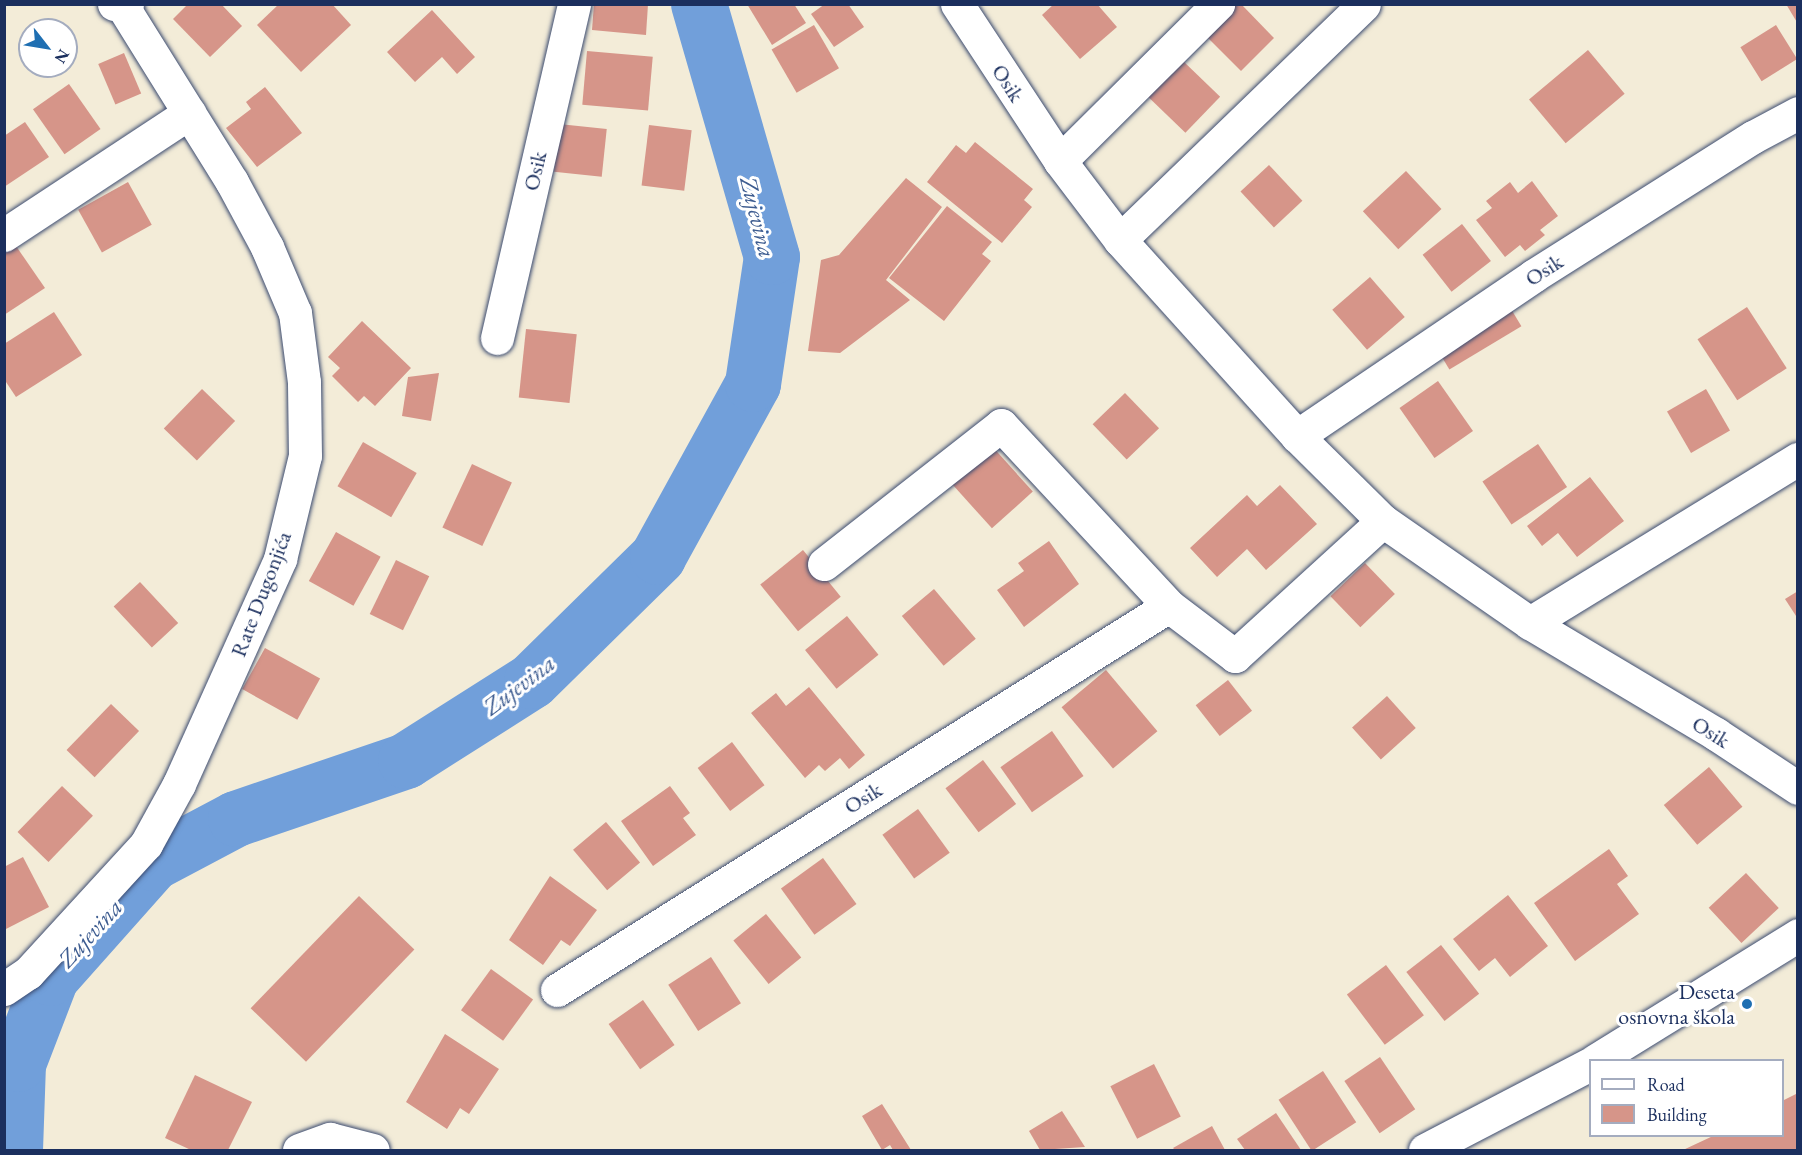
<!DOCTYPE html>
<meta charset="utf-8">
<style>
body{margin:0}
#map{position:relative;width:1802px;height:1155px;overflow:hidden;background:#f3ecd8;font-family:"EB Garamond",serif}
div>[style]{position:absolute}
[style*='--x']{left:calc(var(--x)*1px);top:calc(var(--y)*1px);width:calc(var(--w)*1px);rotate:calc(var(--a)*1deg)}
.green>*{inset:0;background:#99c978}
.river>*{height:56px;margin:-28px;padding:0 28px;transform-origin:28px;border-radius:28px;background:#719fda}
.building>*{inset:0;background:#d69589;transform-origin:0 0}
.roads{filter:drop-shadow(0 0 2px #3b4b70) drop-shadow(0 0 2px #3b4b70)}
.minor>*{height:33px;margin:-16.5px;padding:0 16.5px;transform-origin:16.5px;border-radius:16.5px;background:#fff}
.major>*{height:33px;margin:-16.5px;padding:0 16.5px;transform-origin:16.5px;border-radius:16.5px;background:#fff}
.dots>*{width:16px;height:16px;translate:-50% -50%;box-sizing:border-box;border:3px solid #fff;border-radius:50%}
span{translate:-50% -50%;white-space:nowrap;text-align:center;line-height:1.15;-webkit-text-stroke:6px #fff;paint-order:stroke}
.street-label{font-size:22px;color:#1b2f5e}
.poi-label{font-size:22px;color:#1b2f5e}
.right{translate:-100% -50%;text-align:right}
.water-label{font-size:24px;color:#3d5c90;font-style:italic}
.frame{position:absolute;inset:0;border:6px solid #1b2f5e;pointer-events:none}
.legend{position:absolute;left:1589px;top:1059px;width:195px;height:78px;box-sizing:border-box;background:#fff;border:2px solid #a4acbf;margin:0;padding:8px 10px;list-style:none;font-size:18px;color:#1b2f5e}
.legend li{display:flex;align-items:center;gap:12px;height:30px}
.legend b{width:30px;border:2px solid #a4acbf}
.north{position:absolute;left:18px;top:18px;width:60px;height:60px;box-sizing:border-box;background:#fff;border:2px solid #a4acbf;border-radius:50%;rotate:121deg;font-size:16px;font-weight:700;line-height:24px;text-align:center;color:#1b2f5e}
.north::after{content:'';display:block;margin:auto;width:21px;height:27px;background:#1f6fb2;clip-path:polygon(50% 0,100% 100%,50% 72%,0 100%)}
</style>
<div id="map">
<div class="green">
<i style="clip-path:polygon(50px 1018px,35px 1059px,29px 1150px,5px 1150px,5px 1044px)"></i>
</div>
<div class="river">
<i style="--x:15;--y:1150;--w:86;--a:-88"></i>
<i style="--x:18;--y:1064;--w:92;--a:-69"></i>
<i style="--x:51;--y:978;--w:154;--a:-48.4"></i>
<i style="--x:153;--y:863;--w:94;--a:-27.9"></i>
<i style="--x:236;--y:819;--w:180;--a:-18.8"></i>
<i style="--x:406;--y:761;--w:149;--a:-32.4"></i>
<i style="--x:532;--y:681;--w:177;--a:-44.5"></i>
<i style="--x:658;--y:557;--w:197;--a:-61.2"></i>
<i style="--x:753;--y:384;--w:128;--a:-81.5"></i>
<i style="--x:772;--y:257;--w:263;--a:-106.1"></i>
</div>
<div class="building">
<i style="clip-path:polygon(188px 4px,221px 4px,242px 26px,210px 57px,173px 19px)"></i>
<i style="clip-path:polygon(279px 4px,332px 4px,351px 25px,301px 72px,257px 25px)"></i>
<i style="clip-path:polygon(594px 4px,648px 4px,646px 35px,592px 30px)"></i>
<i style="clip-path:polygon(747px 4px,794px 4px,806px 23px,772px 45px)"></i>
<i style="clip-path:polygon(825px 4px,848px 4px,864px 27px,834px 47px,811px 14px)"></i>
<i style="clip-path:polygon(1054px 4px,1097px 4px,1117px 27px,1080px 59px,1042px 15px)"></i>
<i style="clip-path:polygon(1229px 4px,1241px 4px,1274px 38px,1241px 71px,1202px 32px)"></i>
<i style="clip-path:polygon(1786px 4px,1798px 4px,1798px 24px)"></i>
<i style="clip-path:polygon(432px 10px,475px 57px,457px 74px,442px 57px,415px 82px,387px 52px)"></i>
<i style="left:814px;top:25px;width:50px;height:49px;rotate:60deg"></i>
<i style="left:1776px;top:25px;width:40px;height:42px;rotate:58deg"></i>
<i style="left:1588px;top:50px;width:57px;height:77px;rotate:50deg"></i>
<i style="left:587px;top:51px;width:66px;height:54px;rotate:5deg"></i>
<i style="left:124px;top:53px;width:44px;height:28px;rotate:67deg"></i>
<i style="left:1182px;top:60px;width:53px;height:50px;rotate:44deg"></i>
<i style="left:69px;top:84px;width:55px;height:44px;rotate:55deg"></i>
<i style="clip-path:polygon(265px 87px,302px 133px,257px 167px,226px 128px,251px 109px,246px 102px)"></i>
<i style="clip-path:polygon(25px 122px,49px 157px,4px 187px,4px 136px)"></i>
<i style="left:559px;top:124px;width:48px;height:48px;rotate:6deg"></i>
<i style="left:649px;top:125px;width:43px;height:61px;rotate:7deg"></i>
<i style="clip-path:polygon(975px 142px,1033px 189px,1024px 200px,1032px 207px,1002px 243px,927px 182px,956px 145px,966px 153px)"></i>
<i style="left:1269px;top:165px;width:49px;height:39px;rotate:47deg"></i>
<i style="left:1406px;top:171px;width:52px;height:59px;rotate:47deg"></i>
<i style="clip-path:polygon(906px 178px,942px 207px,886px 280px,910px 300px,840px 353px,808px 351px,821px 260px,839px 255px)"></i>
<i style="clip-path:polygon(1532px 181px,1558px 216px,1540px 230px,1545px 235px,1525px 251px,1520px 245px,1505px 257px,1476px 220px,1492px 208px,1486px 201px,1510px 182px,1518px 193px)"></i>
<i style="left:128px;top:182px;width:49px;height:57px;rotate:61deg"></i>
<i style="clip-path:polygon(947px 206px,992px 242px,982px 254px,991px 261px,944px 321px,889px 278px)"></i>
<i style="left:1462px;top:224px;width:47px;height:50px;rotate:52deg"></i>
<i style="clip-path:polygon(16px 246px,45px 288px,4px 315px,4px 254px)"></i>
<i style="left:1370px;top:277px;width:53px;height:50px;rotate:49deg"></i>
<i style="left:1508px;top:304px;width:26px;height:84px;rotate:59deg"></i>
<i style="left:1747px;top:307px;width:73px;height:59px;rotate:57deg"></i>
<i style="clip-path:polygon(54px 312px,82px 355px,16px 397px,4px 379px,4px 344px)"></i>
<i style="clip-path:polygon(362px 321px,411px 368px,375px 406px,364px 396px,358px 402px,332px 376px,340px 368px,328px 357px)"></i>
<i style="left:526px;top:329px;width:51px;height:69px;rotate:6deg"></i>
<i style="clip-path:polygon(439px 373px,431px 421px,402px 416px,408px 377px)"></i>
<i style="left:1438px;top:381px;width:61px;height:47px;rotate:55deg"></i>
<i style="left:202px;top:389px;width:46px;height:55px;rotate:44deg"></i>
<i style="left:1706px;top:389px;width:48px;height:45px;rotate:60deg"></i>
<i style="left:1125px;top:393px;width:49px;height:45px;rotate:46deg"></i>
<i style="left:363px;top:442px;width:62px;height:51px;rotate:30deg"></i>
<i style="left:990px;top:444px;width:64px;height:55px;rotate:48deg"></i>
<i style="left:1538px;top:444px;width:52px;height:67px;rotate:56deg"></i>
<i style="left:472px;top:464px;width:44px;height:70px;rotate:25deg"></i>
<i style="clip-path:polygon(1590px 477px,1624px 521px,1577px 557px,1558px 533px,1542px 546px,1527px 526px)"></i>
<i style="clip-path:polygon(1280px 485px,1317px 524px,1266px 570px,1247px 549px,1217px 577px,1190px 548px,1247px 495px,1257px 506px)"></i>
<i style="left:336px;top:532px;width:51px;height:56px;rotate:29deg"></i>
<i style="clip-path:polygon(1049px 541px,1079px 584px,1024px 627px,997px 590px,1024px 571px,1018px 563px)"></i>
<i style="left:803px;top:550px;width:60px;height:55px;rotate:51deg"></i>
<i style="left:396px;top:560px;width:37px;height:60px;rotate:26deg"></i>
<i style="left:1365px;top:563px;width:43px;height:48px;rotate:46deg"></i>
<i style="left:140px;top:582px;width:56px;height:36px;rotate:47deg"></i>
<i style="left:934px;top:589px;width:65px;height:42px;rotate:50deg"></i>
<i style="clip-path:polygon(1798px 591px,1798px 619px,1785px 599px)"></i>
<i style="left:847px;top:616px;width:50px;height:54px;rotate:51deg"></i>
<i style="left:265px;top:648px;width:63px;height:47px;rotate:29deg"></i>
<i style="left:1106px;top:670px;width:80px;height:58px;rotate:50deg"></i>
<i style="left:1228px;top:680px;width:39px;height:41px;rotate:52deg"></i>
<i style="clip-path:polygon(809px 687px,865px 755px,849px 769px,840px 758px,825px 771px,819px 765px,805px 778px,751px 713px,776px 693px,786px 706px)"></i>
<i style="left:1387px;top:696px;width:43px;height:47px;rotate:48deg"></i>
<i style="left:111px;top:704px;width:39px;height:64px;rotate:44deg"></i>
<i style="left:1052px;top:731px;width:55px;height:63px;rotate:55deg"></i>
<i style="left:732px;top:742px;width:54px;height:43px;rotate:53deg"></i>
<i style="left:983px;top:760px;width:55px;height:47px;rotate:53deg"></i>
<i style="left:1709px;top:767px;width:52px;height:59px;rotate:50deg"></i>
<i style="left:62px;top:786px;width:43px;height:64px;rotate:44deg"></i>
<i style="clip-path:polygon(670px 786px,690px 813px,683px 818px,696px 835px,653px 866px,621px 821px)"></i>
<i style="left:918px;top:809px;width:54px;height:44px;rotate:54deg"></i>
<i style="left:606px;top:822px;width:53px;height:43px;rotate:50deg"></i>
<i style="clip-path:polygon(1609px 849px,1628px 876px,1617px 884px,1639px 914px,1575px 961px,1534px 903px)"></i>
<i style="clip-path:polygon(23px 857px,49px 907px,4px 930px,4px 867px)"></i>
<i style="left:823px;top:858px;width:57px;height:52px;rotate:54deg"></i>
<i style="left:1746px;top:873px;width:48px;height:51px;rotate:47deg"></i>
<i style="clip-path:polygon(550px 876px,597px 910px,570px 946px,561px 940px,543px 965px,509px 940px)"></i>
<i style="clip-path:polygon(1508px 895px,1548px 946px,1510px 977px,1495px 958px,1479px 971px,1453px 939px)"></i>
<i style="left:359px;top:896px;width:77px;height:156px;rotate:44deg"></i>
<i style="left:766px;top:914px;width:56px;height:42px;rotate:51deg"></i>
<i style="left:1441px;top:945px;width:62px;height:44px;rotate:52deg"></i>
<i style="left:711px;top:957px;width:55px;height:51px;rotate:57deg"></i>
<i style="left:1386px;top:965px;width:63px;height:49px;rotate:53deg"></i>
<i style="left:491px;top:969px;width:52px;height:51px;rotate:36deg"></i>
<i style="left:643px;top:1000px;width:55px;height:42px;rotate:55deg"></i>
<i style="clip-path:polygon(445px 1034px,499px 1069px,469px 1114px,460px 1108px,447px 1129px,406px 1102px)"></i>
<i style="left:1380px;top:1057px;width:63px;height:43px;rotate:56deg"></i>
<i style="left:1154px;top:1064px;width:59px;height:49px;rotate:63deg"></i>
<i style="left:1323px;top:1071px;width:61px;height:53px;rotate:57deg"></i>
<i style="clip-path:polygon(195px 1075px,252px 1102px,228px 1150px,191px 1150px,165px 1138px)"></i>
<i style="clip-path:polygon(1798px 1093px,1798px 1150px,1683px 1150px,1713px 1136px,1782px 1136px,1782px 1101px)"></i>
<i style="clip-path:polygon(882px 1104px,911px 1150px,893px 1150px,890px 1145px,882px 1150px,862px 1116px)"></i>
<i style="clip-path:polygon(1062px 1111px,1085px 1147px,1040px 1150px,1029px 1131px)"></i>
<i style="clip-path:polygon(1276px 1113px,1301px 1150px,1245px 1150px,1237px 1139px)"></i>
<i style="clip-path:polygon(1212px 1126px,1225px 1150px,1175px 1150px,1173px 1148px)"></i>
</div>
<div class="roads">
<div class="minor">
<i style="--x:1060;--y:161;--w:223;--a:-44.8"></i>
<i style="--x:4;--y:235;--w:222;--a:-33.4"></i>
<i style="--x:1120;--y:240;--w:339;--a:-44"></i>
<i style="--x:497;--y:338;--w:343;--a:-77"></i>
<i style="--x:1297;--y:436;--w:285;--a:-34.1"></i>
<i style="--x:1533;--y:276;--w:260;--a:-32.3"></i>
<i style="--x:1753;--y:137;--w:51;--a:-28.1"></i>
<i style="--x:824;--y:564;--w:225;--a:-38.1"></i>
<i style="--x:1001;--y:425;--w:247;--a:47.1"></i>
<i style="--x:1530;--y:623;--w:314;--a:-31.5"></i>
<i style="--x:4;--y:989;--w:29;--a:-34"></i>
<i style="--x:28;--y:973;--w:175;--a:-47.5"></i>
<i style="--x:146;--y:844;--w:68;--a:-61.2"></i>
<i style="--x:179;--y:784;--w:247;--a:-65.8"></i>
<i style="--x:280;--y:559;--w:106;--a:-76.4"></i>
<i style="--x:305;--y:456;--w:74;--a:-90.8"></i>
<i style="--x:304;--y:382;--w:70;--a:-97.4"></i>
<i style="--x:295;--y:313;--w:72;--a:-113"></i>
<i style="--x:267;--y:247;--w:74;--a:-118.3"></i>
<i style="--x:232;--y:182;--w:206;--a:-121.9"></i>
<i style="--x:557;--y:990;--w:722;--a:-32.11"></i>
<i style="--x:1169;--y:606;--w:83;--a:37.1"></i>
<i style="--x:1235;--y:656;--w:200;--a:-42.4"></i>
<i style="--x:1596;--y:1060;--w:238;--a:-31.7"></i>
<i style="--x:299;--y:1150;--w:33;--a:-20"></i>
<i style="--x:330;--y:1139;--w:44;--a:14.3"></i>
<i style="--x:1425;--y:1150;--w:186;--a:-27.5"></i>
</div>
<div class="major">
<i style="--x:114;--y:4;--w:13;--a:0"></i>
<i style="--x:957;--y:4;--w:188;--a:56.7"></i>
<i style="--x:1060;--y:161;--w:99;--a:52.8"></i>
<i style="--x:1120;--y:240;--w:264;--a:47.9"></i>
<i style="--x:1297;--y:436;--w:121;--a:44.7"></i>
<i style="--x:1383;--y:521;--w:179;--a:34.8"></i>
<i style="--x:1530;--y:623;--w:217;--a:30.8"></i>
<i style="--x:1716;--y:734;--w:98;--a:33.4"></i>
</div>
</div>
<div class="dots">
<i style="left:1747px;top:1004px;background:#1f6fb2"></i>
</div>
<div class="street-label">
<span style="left:1008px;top:83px;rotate:57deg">Osik</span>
<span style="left:535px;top:171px;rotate:-77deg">Osik</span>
<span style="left:1544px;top:270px;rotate:-33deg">Osik</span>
<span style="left:261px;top:594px;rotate:-69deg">Rate Dugonjića</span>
<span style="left:1711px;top:732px;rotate:32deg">Osik</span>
<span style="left:863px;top:798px;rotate:-32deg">Osik</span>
</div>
<div class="poi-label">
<span class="right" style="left:1735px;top:1004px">Deseta<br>osnovna škola</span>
</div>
<div class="water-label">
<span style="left:758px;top:217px;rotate:76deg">Zujevina</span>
<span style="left:519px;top:685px;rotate:-37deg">Zujevina</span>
<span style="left:90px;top:933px;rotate:-48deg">Zujevina</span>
</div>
<div class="frame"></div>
<ul class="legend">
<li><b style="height:8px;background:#fff"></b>Road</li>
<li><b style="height:16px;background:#d69589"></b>Building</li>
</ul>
<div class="north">N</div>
</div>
